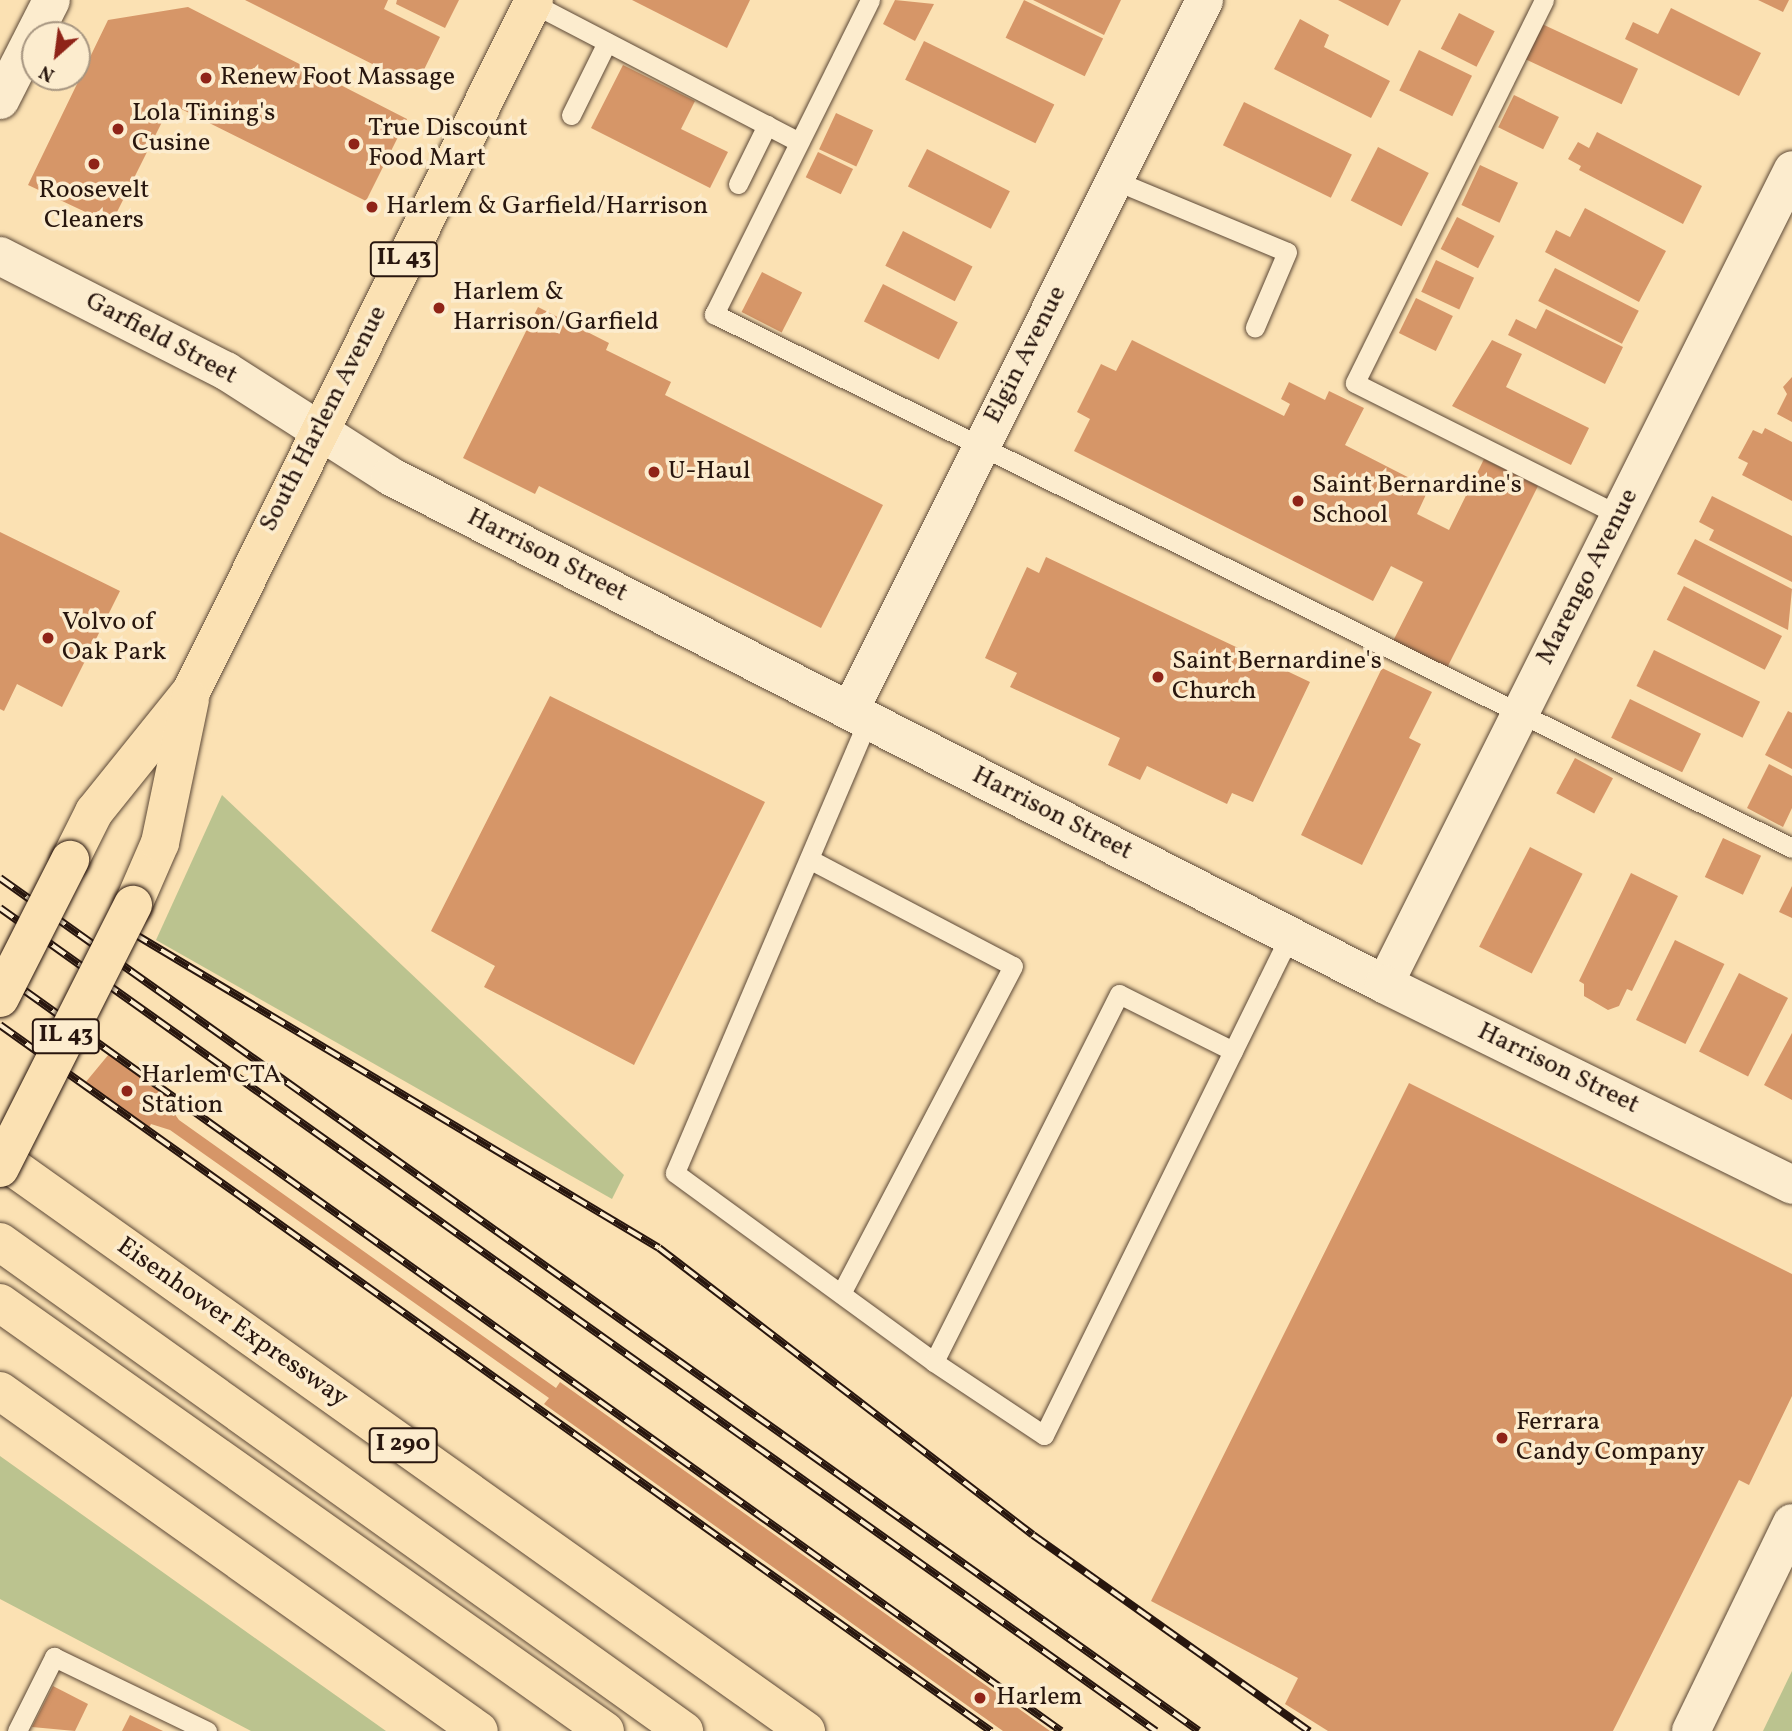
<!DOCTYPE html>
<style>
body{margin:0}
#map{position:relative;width:1792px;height:1731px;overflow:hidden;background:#fbe1b3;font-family:Vollkorn,serif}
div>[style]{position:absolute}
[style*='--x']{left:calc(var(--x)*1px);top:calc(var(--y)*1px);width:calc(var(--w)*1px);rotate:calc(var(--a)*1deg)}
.green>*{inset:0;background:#bbc38f}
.building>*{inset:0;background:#d69668;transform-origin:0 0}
.roads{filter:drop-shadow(0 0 2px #5d4937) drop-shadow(0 0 2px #5d4937)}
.service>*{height:19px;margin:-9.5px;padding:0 9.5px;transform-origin:9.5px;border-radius:9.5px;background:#fcecce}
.minor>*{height:37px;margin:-18.5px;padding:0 18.5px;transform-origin:18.5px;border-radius:18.5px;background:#fcecce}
.tertiary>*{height:38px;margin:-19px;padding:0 19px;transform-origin:19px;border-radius:19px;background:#fcecce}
.primary>*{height:38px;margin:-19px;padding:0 19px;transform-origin:19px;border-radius:19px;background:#fbe1b3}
.motorway>*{height:38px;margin:-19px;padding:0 19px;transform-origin:19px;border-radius:19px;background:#fbe1b3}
.rail>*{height:8px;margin-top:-4px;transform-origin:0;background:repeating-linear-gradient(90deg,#fcecce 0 16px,#28160e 0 32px);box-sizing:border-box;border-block:2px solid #28160e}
.bridges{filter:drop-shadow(0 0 2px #28160e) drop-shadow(0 0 2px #28160e)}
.primary-bridge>*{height:38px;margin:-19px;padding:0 19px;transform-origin:19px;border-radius:19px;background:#fbe1b3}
.dots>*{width:19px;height:19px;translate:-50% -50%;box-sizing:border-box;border:4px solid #fcecce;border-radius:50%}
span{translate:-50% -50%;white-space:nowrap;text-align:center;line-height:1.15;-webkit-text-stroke:7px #fcecce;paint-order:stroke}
.shield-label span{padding:2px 5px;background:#fcecce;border:2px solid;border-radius:5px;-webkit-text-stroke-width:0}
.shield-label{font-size:24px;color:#28160e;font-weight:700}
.poi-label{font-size:26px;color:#28160e}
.left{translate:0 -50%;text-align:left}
.street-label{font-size:26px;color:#28160e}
.north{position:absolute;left:21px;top:21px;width:70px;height:70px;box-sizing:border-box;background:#fcecce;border:2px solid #a79681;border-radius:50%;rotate:208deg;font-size:19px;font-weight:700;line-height:28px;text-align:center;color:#28160e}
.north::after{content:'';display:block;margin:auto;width:24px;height:32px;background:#8f2418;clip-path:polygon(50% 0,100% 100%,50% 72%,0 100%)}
</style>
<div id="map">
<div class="green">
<i style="clip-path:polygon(222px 795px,624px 1175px,612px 1199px,156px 940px)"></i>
<i style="clip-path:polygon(0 1456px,234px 1623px,386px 1731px,251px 1731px,0 1599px)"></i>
<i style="clip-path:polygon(1792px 1671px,1792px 1731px,1763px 1731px)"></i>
</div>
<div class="building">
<i style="clip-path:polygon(245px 0,388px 0,384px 9px,440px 37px,416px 86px)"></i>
<i style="clip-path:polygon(397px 0,459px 0,445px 28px,396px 4px)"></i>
<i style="clip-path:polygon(632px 0,750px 0,727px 48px)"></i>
<i style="clip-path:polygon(895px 0,934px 4px,915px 41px,883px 24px)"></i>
<i style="left:1024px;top:0;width:88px;height:42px;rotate:26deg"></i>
<i style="clip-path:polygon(1033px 0,1121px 0,1104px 35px)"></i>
<i style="clip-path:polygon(1338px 0,1401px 0,1388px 26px)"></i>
<i style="clip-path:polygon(1758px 0,1789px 0,1783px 12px)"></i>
<i style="clip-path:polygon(188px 7px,407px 119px,366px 201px,171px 104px,111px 224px,28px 185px,108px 20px)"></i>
<i style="clip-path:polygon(1671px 8px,1761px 53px,1739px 96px,1625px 39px,1633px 22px,1658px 34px)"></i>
<i style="left:1459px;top:13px;width:40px;height:40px;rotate:27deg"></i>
<i style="clip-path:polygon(1300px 19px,1329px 35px,1324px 47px,1390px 81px,1371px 118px,1274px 69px)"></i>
<i style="left:1542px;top:24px;width:106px;height:39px;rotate:25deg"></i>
<i style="left:924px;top:41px;width:145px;height:43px;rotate:26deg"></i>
<i style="left:1419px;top:50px;width:59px;height:45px;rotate:26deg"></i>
<i style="clip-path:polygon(623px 65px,695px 101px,681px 129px,728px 152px,710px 188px,591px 128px)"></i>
<i style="left:1514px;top:95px;width:50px;height:36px;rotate:26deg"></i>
<i style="left:1244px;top:102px;width:120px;height:48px;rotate:26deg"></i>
<i style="left:836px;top:113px;width:41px;height:40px;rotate:25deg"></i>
<i style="clip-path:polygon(1597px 132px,1702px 186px,1683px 224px,1579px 170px,1581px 166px,1568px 159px,1578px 142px,1589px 148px)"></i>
<i style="left:1378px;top:147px;width:57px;height:60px;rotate:27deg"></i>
<i style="left:927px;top:149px;width:93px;height:42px;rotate:27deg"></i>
<i style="left:818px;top:152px;width:39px;height:28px;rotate:26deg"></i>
<i style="left:1480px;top:165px;width:42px;height:44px;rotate:25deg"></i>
<i style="clip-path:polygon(1585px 208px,1666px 251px,1639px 302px,1545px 252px,1556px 230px,1570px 237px)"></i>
<i style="left:1457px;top:217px;width:42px;height:36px;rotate:27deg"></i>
<i style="left:903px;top:231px;width:78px;height:39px;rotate:27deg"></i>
<i style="left:1436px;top:260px;width:42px;height:35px;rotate:25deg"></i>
<i style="left:1555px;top:268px;width:94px;height:37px;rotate:27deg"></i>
<i style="left:762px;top:272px;width:45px;height:45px;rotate:27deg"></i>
<i style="left:883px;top:284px;width:84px;height:42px;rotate:27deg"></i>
<i style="left:1416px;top:298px;width:41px;height:39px;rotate:26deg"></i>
<i style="clip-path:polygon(538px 307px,609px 343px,606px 350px,671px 382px,665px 395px,883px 505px,821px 628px,539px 486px,535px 494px,463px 458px)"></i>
<i style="clip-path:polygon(1546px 309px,1623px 347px,1605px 384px,1508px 335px,1516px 319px,1536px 329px)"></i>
<i style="clip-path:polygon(1132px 340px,1284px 416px,1290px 404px,1281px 399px,1289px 382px,1325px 400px,1329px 391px,1364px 408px,1345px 445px,1429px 488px,1417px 514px,1449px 530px,1484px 459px,1538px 486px,1447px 668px,1393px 641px,1423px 582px,1391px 566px,1373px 601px,1074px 451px,1090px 419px,1077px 412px,1101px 364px,1116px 371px)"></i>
<i style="clip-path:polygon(1492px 340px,1522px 354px,1506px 387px,1589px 428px,1571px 465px,1452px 406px)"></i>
<i style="clip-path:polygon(1792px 377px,1792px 422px,1777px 414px,1787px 394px,1783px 387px)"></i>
<i style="clip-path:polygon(1765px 428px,1792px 442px,1792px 501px,1742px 475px,1748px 463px,1738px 458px,1753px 430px,1762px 434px)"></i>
<i style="clip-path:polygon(1712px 496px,1792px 536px,1792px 582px,1709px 540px,1714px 530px,1699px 522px)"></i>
<i style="clip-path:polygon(0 532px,120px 591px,62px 707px,17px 684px,4px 711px,0 709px)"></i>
<i style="clip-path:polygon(1695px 539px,1792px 589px,1788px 630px,1677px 574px)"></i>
<i style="clip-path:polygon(1046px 557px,1310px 682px,1253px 802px,1232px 793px,1227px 804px,1147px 766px,1140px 780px,1108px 765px,1120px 738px,1010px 687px,1017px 673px,985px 658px,1027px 567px,1039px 573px)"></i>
<i style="left:1684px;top:586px;width:110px;height:38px;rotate:27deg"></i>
<i style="left:1654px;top:650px;width:118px;height:40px;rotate:26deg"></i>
<i style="clip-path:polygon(1382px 668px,1432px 692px,1409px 738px,1421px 744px,1362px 865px,1301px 835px)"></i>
<i style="clip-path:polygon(550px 696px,765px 802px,634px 1065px,484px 987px,495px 966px,431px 931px)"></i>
<i style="left:1630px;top:699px;width:79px;height:43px;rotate:26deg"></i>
<i style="clip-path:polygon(1788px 711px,1792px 713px,1792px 769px,1765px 755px)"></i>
<i style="left:1575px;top:758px;width:43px;height:40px;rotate:28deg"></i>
<i style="clip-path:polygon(1769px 764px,1792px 776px,1792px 808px,1783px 827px,1747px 808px)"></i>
<i style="left:1723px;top:838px;width:42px;height:43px;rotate:25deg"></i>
<i style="left:1530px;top:847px;width:59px;height:112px;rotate:27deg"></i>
<i style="clip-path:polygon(1631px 873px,1678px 896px,1632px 991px,1627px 989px,1619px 1006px,1608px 1010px,1584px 996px,1584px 984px,1579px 981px)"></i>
<i style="clip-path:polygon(1792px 886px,1792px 918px,1779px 912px)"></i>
<i style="left:1675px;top:940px;width:55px;height:89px;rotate:26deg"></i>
<i style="left:1739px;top:973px;width:55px;height:88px;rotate:27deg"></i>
<i style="clip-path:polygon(1792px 1033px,1792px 1100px,1764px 1085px)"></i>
<i style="clip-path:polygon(109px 1054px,169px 1098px,166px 1102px,179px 1120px,556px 1388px,560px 1382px,1050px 1731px,1003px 1731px,544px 1404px,549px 1398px,170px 1130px,151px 1124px,149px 1128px,85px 1083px)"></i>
<i style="clip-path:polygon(1409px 1083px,1792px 1274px,1792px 1396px,1749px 1485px,1739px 1480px,1613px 1731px,1328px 1731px,1285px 1704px,1298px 1678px,1151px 1601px)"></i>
<i style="clip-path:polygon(53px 1686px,88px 1704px,75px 1731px,32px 1727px)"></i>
<i style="clip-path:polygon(130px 1715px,163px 1731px,122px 1731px)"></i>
</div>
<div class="roads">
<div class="service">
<i style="--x:870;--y:0;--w:351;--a:116.4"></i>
<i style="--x:714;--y:314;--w:1203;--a:26.35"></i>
<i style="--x:1544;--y:0;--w:427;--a:116.3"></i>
<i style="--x:1355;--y:383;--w:295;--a:26.6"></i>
<i style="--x:532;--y:3;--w:301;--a:27.5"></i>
<i style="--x:571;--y:115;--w:81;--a:-63.7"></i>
<i style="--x:1114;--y:180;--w:187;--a:22.6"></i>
<i style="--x:1287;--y:252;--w:82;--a:113.1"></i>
<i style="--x:738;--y:184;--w:66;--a:-63.8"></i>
<i style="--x:868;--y:720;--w:492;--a:113.1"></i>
<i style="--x:675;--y:1173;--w:321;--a:36.1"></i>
<i style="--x:809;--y:859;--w:230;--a:27.7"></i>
<i style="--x:1013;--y:966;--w:370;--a:117.7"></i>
<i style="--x:1233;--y:1051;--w:127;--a:-153.4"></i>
<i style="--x:1119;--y:994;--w:412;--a:116.7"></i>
<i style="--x:934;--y:1362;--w:132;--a:33.6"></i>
<i style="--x:1044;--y:1435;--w:505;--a:-63.79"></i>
<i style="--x:1267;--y:982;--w:52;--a:-63.9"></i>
<i style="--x:17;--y:1731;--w:83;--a:-63.4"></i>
<i style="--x:54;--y:1657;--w:170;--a:25.8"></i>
</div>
<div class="minor">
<i style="--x:0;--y:100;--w:112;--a:-63"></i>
<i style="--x:849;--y:711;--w:795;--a:-63.47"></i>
<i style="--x:1384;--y:984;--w:911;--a:-63.41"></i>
</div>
<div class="tertiary">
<i style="--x:0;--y:256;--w:254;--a:27"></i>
<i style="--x:226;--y:371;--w:195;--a:32.6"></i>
<i style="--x:390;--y:476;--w:1116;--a:27.07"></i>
<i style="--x:1384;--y:984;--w:455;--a:26.2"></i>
<i style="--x:1691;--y:1731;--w:231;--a:-64.1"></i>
</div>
<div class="primary">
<i style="--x:70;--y:860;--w:54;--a:-63.4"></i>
<i style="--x:94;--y:812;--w:156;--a:-51.2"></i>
<i style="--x:192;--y:690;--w:770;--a:-63.63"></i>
<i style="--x:133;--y:905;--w:68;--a:-66.5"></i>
<i style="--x:160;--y:843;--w:147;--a:-78.2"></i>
</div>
<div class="motorway">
<i style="--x:0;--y:1158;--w:989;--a:35.41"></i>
<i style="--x:0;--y:1242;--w:841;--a:35.56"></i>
<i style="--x:0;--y:1303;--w:741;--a:35.28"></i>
<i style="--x:0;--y:1391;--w:587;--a:35.37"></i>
</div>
</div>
<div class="rail">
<i style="--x:0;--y:878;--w:1471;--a:35.43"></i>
<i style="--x:0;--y:908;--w:1419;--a:35.45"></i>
<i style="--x:106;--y:917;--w:644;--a:30.9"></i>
<i style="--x:659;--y:1248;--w:471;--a:37.5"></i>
<i style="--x:1033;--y:1535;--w:339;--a:35.4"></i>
<i style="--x:0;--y:973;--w:1304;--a:35.54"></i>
<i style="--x:0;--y:1025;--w:1217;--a:35.47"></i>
</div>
<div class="bridges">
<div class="primary-bridge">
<i style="--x:0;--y:998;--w:155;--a:-63.1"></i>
<i style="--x:0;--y:1168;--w:295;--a:-63.2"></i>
</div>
</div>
<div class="dots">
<i style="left:206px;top:78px;background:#8f2418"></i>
<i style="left:118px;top:129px;background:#8f2418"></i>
<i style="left:354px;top:144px;background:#8f2418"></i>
<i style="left:94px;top:164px;background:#8f2418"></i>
<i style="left:372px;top:207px;background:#8f2418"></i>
<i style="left:439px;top:308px;background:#8f2418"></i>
<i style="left:654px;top:472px;background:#8f2418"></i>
<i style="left:1298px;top:501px;background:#8f2418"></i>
<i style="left:48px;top:638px;background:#8f2418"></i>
<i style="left:1158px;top:677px;background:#8f2418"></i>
<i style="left:127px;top:1091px;background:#8f2418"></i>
<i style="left:1502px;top:1438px;background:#8f2418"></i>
<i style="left:980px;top:1698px;background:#8f2418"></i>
</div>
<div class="shield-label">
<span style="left:404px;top:259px">IL 43</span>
<span style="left:66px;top:1036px">IL 43</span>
<span style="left:403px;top:1445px">I 290</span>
</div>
<div class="poi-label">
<span class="left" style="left:220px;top:78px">Renew Foot Massage</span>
<span class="left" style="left:132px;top:129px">Lola Tining's<br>Cusine</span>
<span class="left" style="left:368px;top:144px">True Discount<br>Food Mart</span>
<span style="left:94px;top:206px">Roosevelt<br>Cleaners</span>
<span class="left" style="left:386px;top:207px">Harlem &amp; Garfield/Harrison</span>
<span class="left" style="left:453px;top:308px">Harlem &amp;<br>Harrison/Garfield</span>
<span class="left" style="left:668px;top:472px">U-Haul</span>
<span class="left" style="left:1312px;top:501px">Saint Bernardine's<br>School</span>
<span class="left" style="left:62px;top:638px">Volvo of<br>Oak Park</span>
<span class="left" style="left:1172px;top:677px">Saint Bernardine's<br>Church</span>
<span class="left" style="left:141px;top:1091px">Harlem CTA<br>Station</span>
<span class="left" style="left:1516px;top:1438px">Ferrara<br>Candy Company</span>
<span class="left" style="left:996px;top:1698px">Harlem</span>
</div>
<div class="street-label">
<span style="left:161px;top:339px;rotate:28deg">Garfield Street</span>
<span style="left:1026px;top:355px;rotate:-63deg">Elgin Avenue</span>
<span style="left:324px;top:419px;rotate:-63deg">South Harlem Avenue</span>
<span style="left:547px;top:556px;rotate:27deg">Harrison Street</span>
<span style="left:1588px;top:577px;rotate:-63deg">Marengo Avenue</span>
<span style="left:1052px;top:814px;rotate:27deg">Harrison Street</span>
<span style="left:1558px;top:1069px;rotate:26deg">Harrison Street</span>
<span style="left:232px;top:1323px;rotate:35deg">Eisenhower Expressway</span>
</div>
<div class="north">N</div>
</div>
